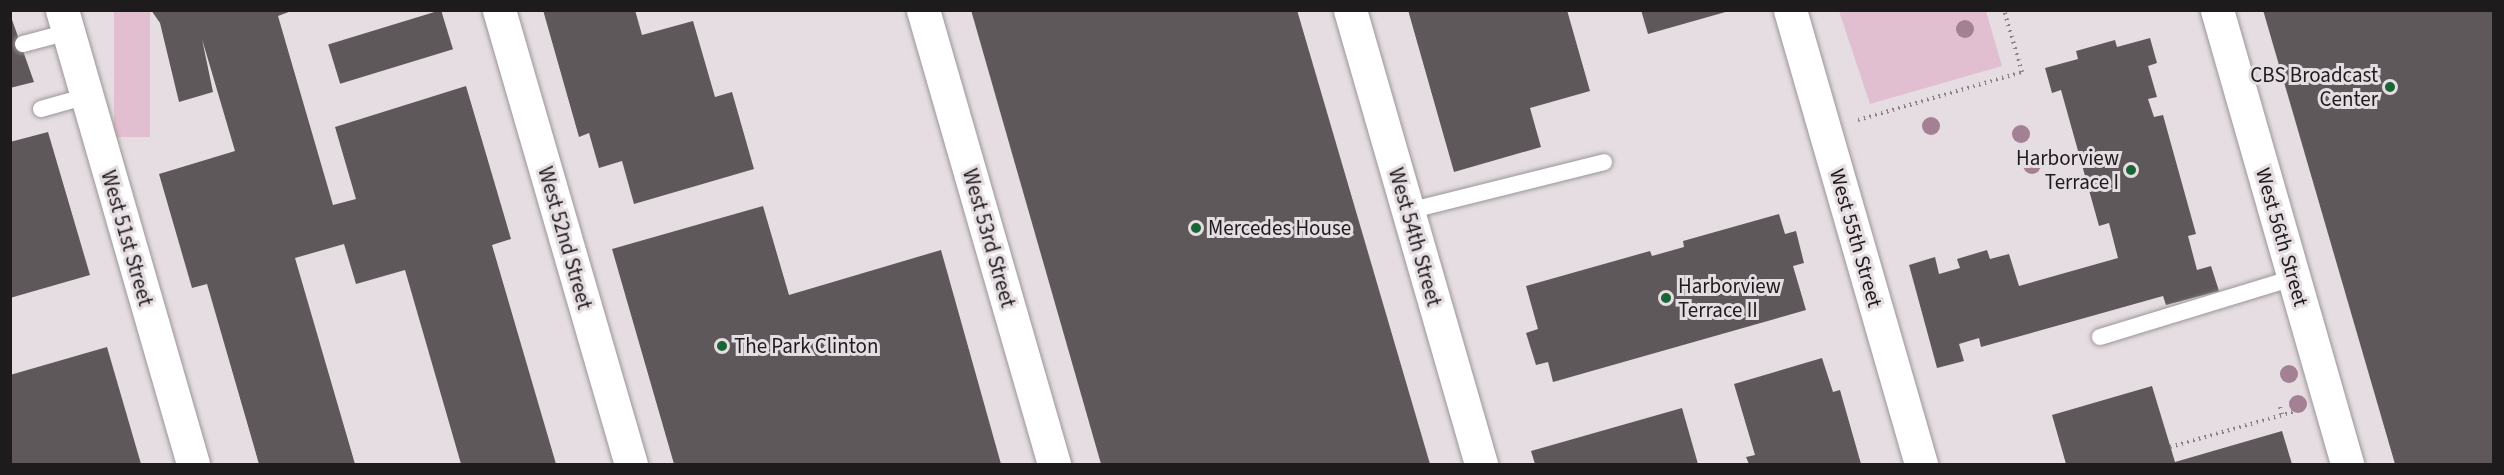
<!DOCTYPE html>
<style>
body{margin:0}
#map{position:relative;width:2504px;height:475px;overflow:hidden;background:#e5dde1;font-family:"Source Sans 3",sans-serif}
div>[style]{position:absolute}
[style*='--x']{left:calc(var(--x)*1px);top:calc(var(--y)*1px);width:calc(var(--w)*1px);rotate:calc(var(--a)*1deg)}
.green>*{inset:0;background:#e2bfd0;transform-origin:0 0}
.building>*{inset:0;background:#5f585b;transform-origin:0 0}
.path>*{height:4px;margin-top:-2px;transform-origin:0;background:repeating-linear-gradient(90deg,#888386 0 1.5px,transparent 0 6px)}
.roads{filter:drop-shadow(0 0 2px #9c9598) drop-shadow(0 0 2px #9c9598)}
.lane>*{height:16px;margin:-8px;padding:0 8px;transform-origin:8px;border-radius:8px;background:#fff}
.street>*{height:33px;margin:-16.5px;padding:0 16.5px;transform-origin:16.5px;border-radius:16.5px;background:#fff}
.secondary>*{height:33px;margin:-16.5px;padding:0 16.5px;transform-origin:16.5px;border-radius:16.5px;background:#fff}
.trees>*{width:18px;height:18px;margin:-9px;border-radius:50%;background:#a38093}
.dots>*{width:16px;height:16px;translate:-50% -50%;box-sizing:border-box;border:3px solid #e5dde1;border-radius:50%}
span{translate:-50% -50%;white-space:nowrap;text-align:center;line-height:1.15;-webkit-text-stroke:6px #e5dde1;paint-order:stroke}
.poi-label{font-size:21px;color:#1e1b1d}
.right{translate:-100% -50%;text-align:right}
.left{translate:0 -50%;text-align:left}
.street-label{font-size:21px;color:#1e1b1d}
.frame{position:absolute;inset:0;border:12px solid #1e1b1d;pointer-events:none}
</style>
<div id="map">
<div class="green">
<i style="left:114px;top:11px;width:36px;height:126px"></i>
<i style="clip-path:polygon(1839px 11px,1986px 11px,2002px 66px,1870px 104px)"></i>
</div>
<div class="building">
<i style="clip-path:polygon(151px 10px,294px 10px,278px 16px,333px 205px,356px 199px,335px 127px,466px 86px,511px 239px,492px 245px,556px 464px,461px 464px,405px 270px,356px 284px,344px 244px,295px 258px,355px 464px,259px 464px,207px 284px,192px 288px,159px 174px,235px 151px,202px 39px,213px 92px,179px 102px,160px 23px)"></i>
<i style="left:441px;top:10px;width:41px;height:118px;rotate:73deg"></i>
<i style="clip-path:polygon(543px 10px,635px 10px,642px 35px,693px 21px,715px 97px,732px 92px,754px 169px,634px 204px,622px 161px,599px 168px,589px 133px,579px 137px)"></i>
<i style="clip-path:polygon(971px 10px,1297px 10px,1430px 464px,1101px 464px)"></i>
<i style="clip-path:polygon(1408px 10px,1567px 10px,1590px 91px,1530px 108px,1541px 147px,1454px 172px)"></i>
<i style="clip-path:polygon(1641px 10px,1729px 10px,1729px 11px,1648px 34px)"></i>
<i style="clip-path:polygon(2263px 10px,2494px 10px,2494px 464px,2395px 464px)"></i>
<i style="clip-path:polygon(10px 14px,34px 82px,10px 88px)"></i>
<i style="clip-path:polygon(2150px 38px,2157px 63px,2148px 66px,2157px 97px,2148px 99px,2154px 117px,2163px 115px,2196px 234px,2188px 236px,2197px 270px,2211px 266px,2219px 291px,2166px 305px,2163px 296px,1981px 347px,1979px 338px,1959px 344px,1964px 361px,1937px 368px,1909px 265px,1935px 257px,1939px 274px,1960px 268px,1957px 259px,1987px 250px,1990px 259px,2009px 254px,2019px 286px,2118px 258px,2109px 223px,2099px 226px,2061px 90px,2052px 93px,2045px 68px,2078px 59px,2076px 51px,2115px 40px,2117px 47px)"></i>
<i style="clip-path:polygon(48px 132px,90px 275px,10px 298px,10px 142px)"></i>
<i style="clip-path:polygon(763px 206px,789px 295px,941px 250px,1001px 464px,674px 464px,612px 249px)"></i>
<i style="clip-path:polygon(1779px 214px,1785px 234px,1796px 231px,1804px 263px,1793px 266px,1806px 310px,1553px 382px,1548px 362px,1536px 365px,1526px 333px,1538px 329px,1526px 286px,1650px 251px,1652px 256px,1684px 247px,1683px 241px)"></i>
<i style="clip-path:polygon(107px 347px,141px 464px,10px 464px,10px 375px)"></i>
<i style="clip-path:polygon(1822px 358px,1833px 392px,1840px 390px,1861px 464px,1749px 464px,1746px 457px,1755px 455px,1734px 384px)"></i>
<i style="clip-path:polygon(2152px 386px,2175px 462px,2282px 431px,2292px 464px,2066px 464px,2052px 415px)"></i>
<i style="clip-path:polygon(1682px 408px,1698px 464px,1535px 464px,1531px 451px)"></i>
</div>
<div class="path">
<i style="--x:1858;--y:120;--w:171;--a:-16.3"></i>
<i style="--x:2022;--y:72;--w:65;--a:-106.2"></i>
<i style="--x:2280;--y:407;--w:8;--a:76"></i>
<i style="--x:2170;--y:447;--w:131;--a:-15.9"></i>
</div>
<div class="roads">
<div class="lane">
<i style="--x:23;--y:44;--w:47;--a:-14.9"></i>
<i style="--x:41;--y:109;--w:48;--a:-15.8"></i>
<i style="--x:1408;--y:211;--w:202;--a:-14"></i>
<i style="--x:2100;--y:337;--w:202;--a:-17"></i>
</div>
<div class="street">
<i style="--x:62;--y:10;--w:473;--a:73.9"></i>
<i style="--x:499;--y:10;--w:473;--a:73.8"></i>
<i style="--x:1790;--y:10;--w:473;--a:73.9"></i>
<i style="--x:2217;--y:10;--w:472;--a:74"></i>
</div>
<div class="secondary">
<i style="--x:923;--y:10;--w:473;--a:73.9"></i>
<i style="--x:1350;--y:10;--w:473;--a:73.9"></i>
</div>
</div>
<div class="trees">
<i style="left:1965px;top:29px"></i>
<i style="left:1931px;top:126px"></i>
<i style="left:2021px;top:134px"></i>
<i style="left:2032px;top:165px"></i>
<i style="left:2289px;top:374px"></i>
<i style="left:2298px;top:404px"></i>
</div>
<div class="dots">
<i style="left:2390px;top:87px;background:#186635"></i>
<i style="left:2131px;top:170px;background:#186635"></i>
<i style="left:1196px;top:228px;background:#186635"></i>
<i style="left:1666px;top:298px;background:#186635"></i>
<i style="left:722px;top:346px;background:#186635"></i>
</div>
<div class="poi-label">
<span class="right" style="left:2378px;top:87px">CBS Broadcast<br>Center</span>
<span class="right" style="left:2119px;top:170px">Harborview<br>Terrace I</span>
<span class="left" style="left:1208px;top:228px">Mercedes House</span>
<span class="left" style="left:1678px;top:298px">Harborview<br>Terrace II</span>
<span class="left" style="left:734px;top:346px">The Park Clinton</span>
</div>
<div class="street-label">
<span style="left:1415px;top:237px;rotate:74deg">West 54th Street</span>
<span style="left:2282px;top:237px;rotate:74deg">West 56th Street</span>
<span style="left:127px;top:238px;rotate:74deg">West 51st Street</span>
<span style="left:565px;top:238px;rotate:74deg">West 52nd Street</span>
<span style="left:989px;top:238px;rotate:74deg">West 53rd Street</span>
<span style="left:1856px;top:238px;rotate:74deg">West 55th Street</span>
</div>
<div class="frame"></div>
</div>
